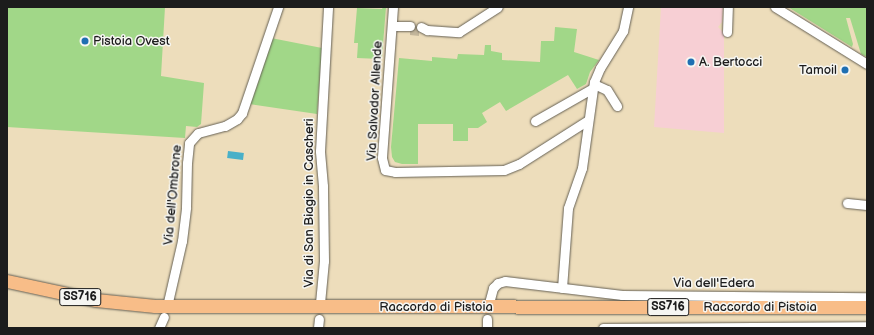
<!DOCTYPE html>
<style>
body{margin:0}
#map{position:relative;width:874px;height:335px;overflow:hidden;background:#edddbb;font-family:"Balsamiq Sans",sans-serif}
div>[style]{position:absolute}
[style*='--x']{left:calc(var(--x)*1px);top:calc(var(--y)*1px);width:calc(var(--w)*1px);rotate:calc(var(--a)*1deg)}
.built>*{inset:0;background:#f7cfd4}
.green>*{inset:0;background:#a1d788}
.water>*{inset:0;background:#49b0c8;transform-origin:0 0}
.minor-tunnel>*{height:9px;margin-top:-4.5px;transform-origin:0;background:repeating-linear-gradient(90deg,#c3b69b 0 9px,transparent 0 13.5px)}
.roads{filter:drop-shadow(0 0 1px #656054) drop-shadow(0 0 1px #656054)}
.minor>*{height:9px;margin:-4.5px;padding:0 4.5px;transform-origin:4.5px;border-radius:4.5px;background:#fff}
.highway>*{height:13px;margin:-6.5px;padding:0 6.5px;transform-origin:6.5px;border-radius:6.5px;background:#f8bd88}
.dots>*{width:11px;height:11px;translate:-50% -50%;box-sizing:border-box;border:2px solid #f6f6f2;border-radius:50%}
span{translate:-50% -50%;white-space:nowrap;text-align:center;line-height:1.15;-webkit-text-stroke:3px #f6f6f2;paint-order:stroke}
.shield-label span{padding:1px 3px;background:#f6f6f2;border:1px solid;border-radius:3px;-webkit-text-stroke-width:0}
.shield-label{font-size:12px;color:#1c1c1c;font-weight:700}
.poi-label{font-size:13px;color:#1c1c1c}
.left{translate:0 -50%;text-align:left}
.right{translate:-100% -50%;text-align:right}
.street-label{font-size:13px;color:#1c1c1c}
.frame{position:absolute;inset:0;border:8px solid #1c1c1c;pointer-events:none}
</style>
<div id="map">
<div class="built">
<i style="clip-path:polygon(661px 7px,723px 7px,722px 22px,718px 27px,724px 33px,724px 133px,654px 127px)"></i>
</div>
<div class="green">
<i style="clip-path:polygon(7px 7px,165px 7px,161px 76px,204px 83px,201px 124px,197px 127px,186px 126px,185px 138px,7px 127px)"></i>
<i style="clip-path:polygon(383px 7px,386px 7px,382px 57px,380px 59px,357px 58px,358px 43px,354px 43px,357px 8px,382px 9px)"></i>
<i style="clip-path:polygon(788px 7px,867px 7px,867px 57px,861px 54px,850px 18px,846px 18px,853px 44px,852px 47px)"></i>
<i style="clip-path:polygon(555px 27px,577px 29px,574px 52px,599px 60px,590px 72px,586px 84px,577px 89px,568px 75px,506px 111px,500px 102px,482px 113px,487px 122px,478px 128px,468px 128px,468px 141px,453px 141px,453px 124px,418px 124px,418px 164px,402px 164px,395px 162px,392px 157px,391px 147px,399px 58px,432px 61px,432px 57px,457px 59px,458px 54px,484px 55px,485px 45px,491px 45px,491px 51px,502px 53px,502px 60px,540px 62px,541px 41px,554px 41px)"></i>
<i style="clip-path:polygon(271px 38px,322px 48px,317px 114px,249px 104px)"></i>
</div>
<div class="water">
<i style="left:228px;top:151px;width:16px;height:7px;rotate:7deg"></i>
</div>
<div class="minor-tunnel">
<i style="--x:410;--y:30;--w:10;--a:6"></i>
</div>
<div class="roads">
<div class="minor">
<i style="--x:393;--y:7;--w:151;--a:94.2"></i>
<i style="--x:382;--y:158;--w:12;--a:76"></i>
<i style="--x:385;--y:170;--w:10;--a:11"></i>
<i style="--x:395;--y:172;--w:109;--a:-1.1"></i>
<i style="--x:504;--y:170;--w:16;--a:-22"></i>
<i style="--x:519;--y:164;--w:82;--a:-32.5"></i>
<i style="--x:775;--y:7;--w:108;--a:31.8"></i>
<i style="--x:392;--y:26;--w:18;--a:0"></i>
<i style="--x:421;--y:27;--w:7;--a:27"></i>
<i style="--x:427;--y:30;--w:32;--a:4"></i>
<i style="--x:459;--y:32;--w:46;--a:-32.7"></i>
<i style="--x:727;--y:32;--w:25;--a:-88"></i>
<i style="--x:594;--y:84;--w:14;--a:25"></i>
<i style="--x:607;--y:90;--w:19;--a:58"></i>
<i style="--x:535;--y:121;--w:67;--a:-29.6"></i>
<i style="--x:847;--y:203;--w:20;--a:6"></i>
<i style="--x:562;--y:288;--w:80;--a:-85.7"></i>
<i style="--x:568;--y:208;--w:42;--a:-70.7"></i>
<i style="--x:582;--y:168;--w:87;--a:-82.1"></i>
<i style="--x:594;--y:82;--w:15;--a:-67"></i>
<i style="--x:600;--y:68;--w:44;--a:-58.1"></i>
<i style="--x:623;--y:31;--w:25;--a:-78"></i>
<i style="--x:168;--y:302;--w:63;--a:-77.1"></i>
<i style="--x:182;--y:241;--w:34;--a:-83"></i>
<i style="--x:186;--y:207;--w:44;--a:-88.7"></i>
<i style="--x:187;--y:163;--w:20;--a:-84"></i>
<i style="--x:189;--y:143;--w:13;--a:-48"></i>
<i style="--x:198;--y:133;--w:28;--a:-15"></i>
<i style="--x:225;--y:126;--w:14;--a:-30"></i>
<i style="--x:237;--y:119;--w:8;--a:-50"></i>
<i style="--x:242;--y:113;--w:112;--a:-71.2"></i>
<i style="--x:320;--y:303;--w:42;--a:-84.6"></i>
<i style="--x:324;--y:261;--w:75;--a:-90.8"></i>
<i style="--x:323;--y:186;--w:35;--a:-95"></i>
<i style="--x:320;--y:151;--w:144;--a:-86.8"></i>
<i style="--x:489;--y:303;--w:16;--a:-75"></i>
<i style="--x:493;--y:288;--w:7;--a:-45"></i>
<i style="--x:498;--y:283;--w:7;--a:-16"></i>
<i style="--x:505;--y:281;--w:118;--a:6.8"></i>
<i style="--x:622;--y:295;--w:245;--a:0.5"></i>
<i style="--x:159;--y:328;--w:12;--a:-66"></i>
<i style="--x:318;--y:328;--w:9;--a:-84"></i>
<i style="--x:487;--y:328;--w:9;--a:-90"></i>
<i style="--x:603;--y:328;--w:264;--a:-0.4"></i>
</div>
<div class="highway">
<i style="--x:7;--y:281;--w:91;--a:12.1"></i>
<i style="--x:96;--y:300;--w:59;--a:5.8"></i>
<i style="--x:155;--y:306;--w:712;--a:0.08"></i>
</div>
</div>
<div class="dots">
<i style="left:85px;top:41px;background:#1f6fb2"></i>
<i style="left:691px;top:62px;background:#1f6fb2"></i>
<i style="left:845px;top:70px;background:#1f6fb2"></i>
</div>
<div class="shield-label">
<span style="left:80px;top:297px">SS716</span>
<span style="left:668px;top:307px">SS716</span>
</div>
<div class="poi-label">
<span class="left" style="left:93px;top:41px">Pistoia Ovest</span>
<span class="left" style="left:699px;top:62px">A. Bertocci</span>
<span class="right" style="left:837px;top:70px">Tamoil</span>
</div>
<div class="street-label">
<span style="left:375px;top:101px;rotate:-87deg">Via Salvador Allende</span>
<span style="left:173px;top:195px;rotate:-85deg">Via dell'Ombrone</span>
<span style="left:309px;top:203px;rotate:-90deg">Via di San Biagio in Cascheri</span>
<span style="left:714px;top:283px">Via dell'Edera</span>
<span style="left:436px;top:307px">Raccordo di Pistoia</span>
<span style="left:760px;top:307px">Raccordo di Pistoia</span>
</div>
<div class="frame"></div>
</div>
